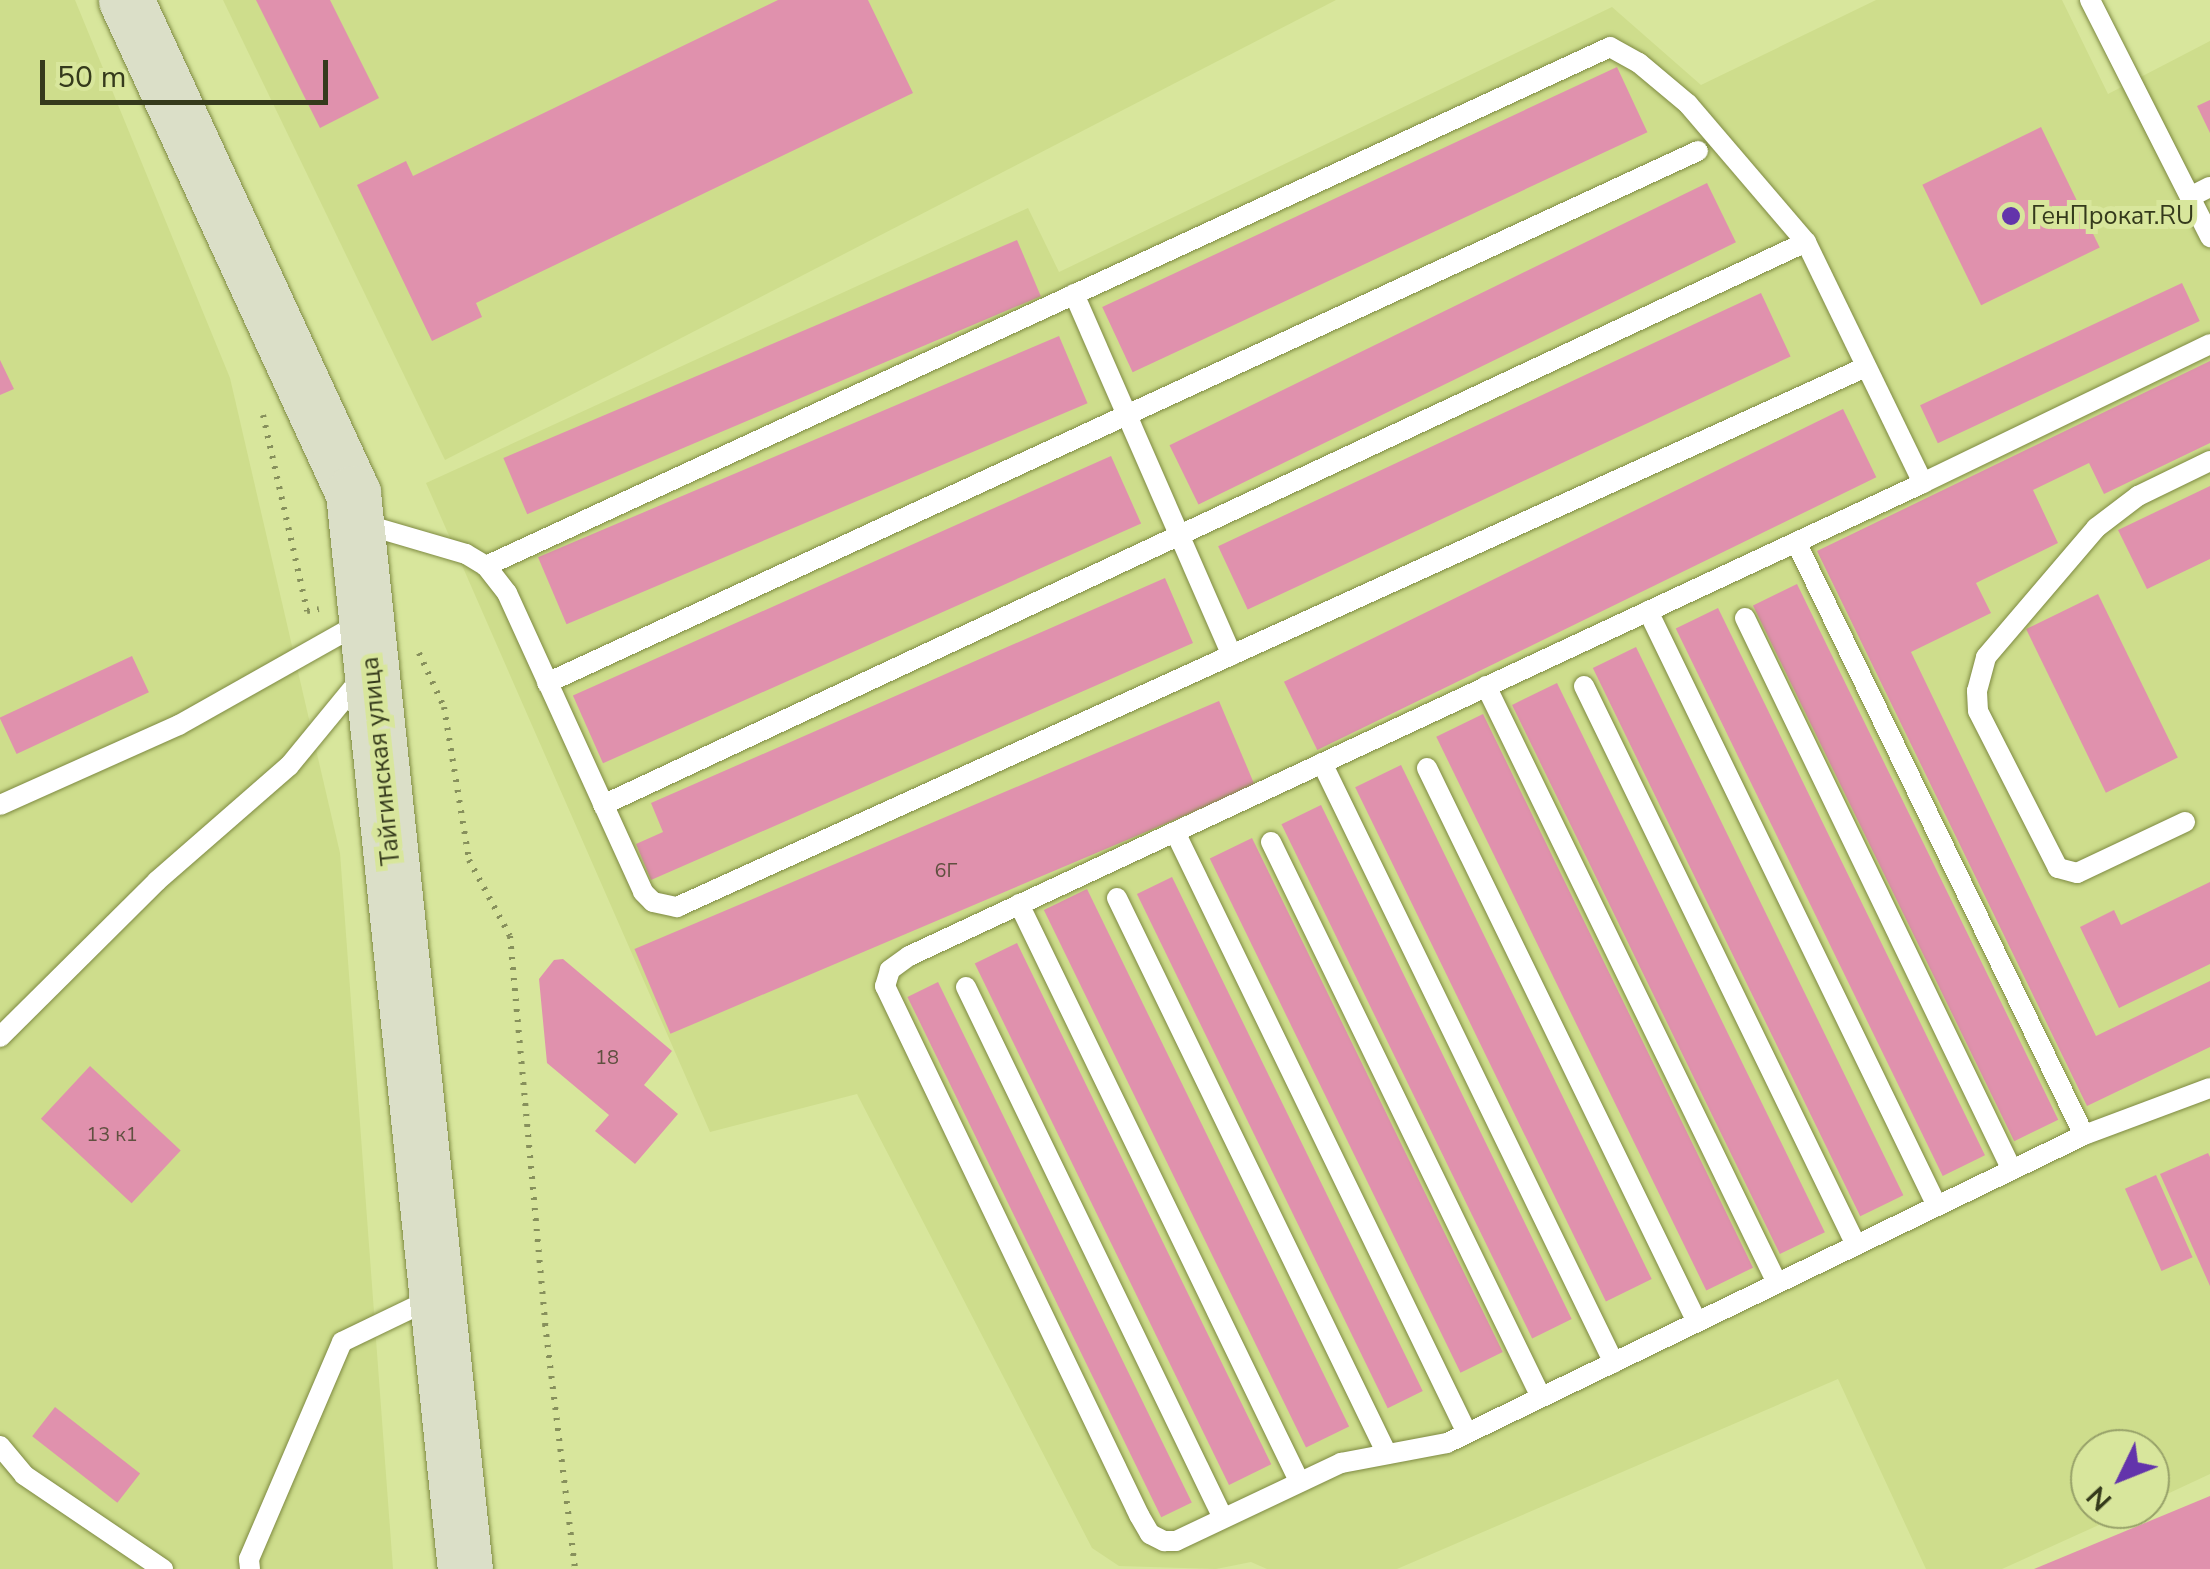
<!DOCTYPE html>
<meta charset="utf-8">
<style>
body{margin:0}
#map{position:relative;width:2210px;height:1569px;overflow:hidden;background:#d8e69c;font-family:"Nunito Sans",sans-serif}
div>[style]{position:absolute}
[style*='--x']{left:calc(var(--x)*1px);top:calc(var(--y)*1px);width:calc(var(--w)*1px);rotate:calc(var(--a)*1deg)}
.built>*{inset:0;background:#cedd8c}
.building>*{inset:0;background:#e091ad;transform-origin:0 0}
.path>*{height:6px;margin-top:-3px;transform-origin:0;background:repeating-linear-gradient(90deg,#87905c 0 2.5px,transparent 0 10.5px)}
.roads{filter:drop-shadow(0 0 2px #7e8a42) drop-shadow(0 0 2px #7e8a42)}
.lane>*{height:20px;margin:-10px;padding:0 10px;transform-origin:10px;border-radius:10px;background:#fff}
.secondary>*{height:55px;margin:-27.5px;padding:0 27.5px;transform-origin:27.5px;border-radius:27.5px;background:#dbdfc8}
.dots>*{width:28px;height:28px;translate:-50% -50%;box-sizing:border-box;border:5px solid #d8e69c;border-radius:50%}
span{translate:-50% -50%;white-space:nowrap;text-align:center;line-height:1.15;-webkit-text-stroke:10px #d8e69c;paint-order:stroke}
.number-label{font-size:20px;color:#605040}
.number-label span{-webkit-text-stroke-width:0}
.poi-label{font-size:25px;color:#353a1c}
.left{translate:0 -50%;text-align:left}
.street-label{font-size:25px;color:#353a1c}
.north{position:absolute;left:2070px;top:1429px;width:100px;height:100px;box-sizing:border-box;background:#d8e69c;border:2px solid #97a169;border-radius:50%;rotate:227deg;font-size:28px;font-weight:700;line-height:40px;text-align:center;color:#353a1c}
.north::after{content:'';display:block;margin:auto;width:35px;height:45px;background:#6334ab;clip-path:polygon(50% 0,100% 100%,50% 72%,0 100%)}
.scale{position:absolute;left:40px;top:60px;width:288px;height:45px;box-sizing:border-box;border:5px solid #353a1c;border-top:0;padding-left:12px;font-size:30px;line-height:35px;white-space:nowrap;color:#353a1c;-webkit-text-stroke:8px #d8e69c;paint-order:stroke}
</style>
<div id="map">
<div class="built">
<i style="clip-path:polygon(0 0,75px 0,230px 378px,340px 853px,393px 1569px,0 1569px)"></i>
<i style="clip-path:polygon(223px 0,1336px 0,445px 460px)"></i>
<i style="clip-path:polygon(1876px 0,2062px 0,2108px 94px,2210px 41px,2210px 1474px,2150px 1502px,2150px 1449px,2090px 1449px,2090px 1509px,2134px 1509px,2002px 1569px,1926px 1569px,1838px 1379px,1397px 1569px,1267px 1569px,1251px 1562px,1216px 1569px,1119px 1566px,1092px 1548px,857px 1094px,710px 1132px,426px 483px,1028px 208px,1059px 272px,1612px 7px,1701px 85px)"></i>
</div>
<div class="building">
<i style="clip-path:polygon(256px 0,330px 0,379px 98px,320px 128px)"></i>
<i style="clip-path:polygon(778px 0,868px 0,913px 93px,476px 303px,482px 317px,432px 341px,357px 185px,406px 161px,413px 176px)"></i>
<i style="left:1617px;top:67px;width:72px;height:568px;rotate:65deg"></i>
<i style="clip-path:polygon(2210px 100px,2210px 133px,2197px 106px)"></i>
<i style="left:2041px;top:127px;width:134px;height:132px;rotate:64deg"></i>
<i style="left:1707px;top:183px;width:66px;height:598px;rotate:64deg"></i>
<i style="left:1017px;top:240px;width:61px;height:558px;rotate:67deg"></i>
<i style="left:2182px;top:283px;width:42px;height:289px;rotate:65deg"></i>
<i style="left:1761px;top:293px;width:70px;height:599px;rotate:65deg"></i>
<i style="left:1059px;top:336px;width:73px;height:566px;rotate:67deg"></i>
<i style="clip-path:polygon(0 360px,14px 389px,0 395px)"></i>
<i style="clip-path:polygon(2210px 361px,2210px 443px,2104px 494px,2089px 463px,2033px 490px,2058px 543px,1976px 583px,1991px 613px,1911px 652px,2096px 1036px,2210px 981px,2210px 1047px,2087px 1106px,1817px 551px)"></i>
<i style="left:1843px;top:409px;width:76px;height:622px;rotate:64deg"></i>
<i style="left:1111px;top:456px;width:74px;height:589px;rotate:66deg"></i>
<i style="clip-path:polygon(2210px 486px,2210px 559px,2147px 589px,2118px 530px)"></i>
<i style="clip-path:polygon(1165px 578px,1193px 643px,651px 880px,636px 844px,663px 832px,651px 803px)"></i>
<i style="left:1797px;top:584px;width:596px;height:49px;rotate:64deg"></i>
<i style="left:2098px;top:594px;width:182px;height:80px;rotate:64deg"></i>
<i style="left:1718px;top:608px;width:609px;height:47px;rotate:64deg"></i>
<i style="left:1636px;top:647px;width:610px;height:48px;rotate:64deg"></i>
<i style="left:132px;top:656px;width:40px;height:146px;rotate:65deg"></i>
<i style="left:1557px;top:683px;width:611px;height:50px;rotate:64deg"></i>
<i style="left:1219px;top:701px;width:92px;height:635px;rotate:67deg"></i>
<i style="left:1483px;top:714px;width:616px;height:52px;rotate:64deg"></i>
<i style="left:1401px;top:765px;width:572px;height:51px;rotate:64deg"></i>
<i style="left:1321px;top:805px;width:572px;height:44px;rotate:64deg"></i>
<i style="left:1252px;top:838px;width:572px;height:47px;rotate:64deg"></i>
<i style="left:1172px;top:877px;width:572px;height:39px;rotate:64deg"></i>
<i style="clip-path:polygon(2210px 882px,2210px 964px,2119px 1008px,2080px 927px,2114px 910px,2121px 925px)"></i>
<i style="left:1087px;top:889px;width:598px;height:48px;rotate:64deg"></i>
<i style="left:1017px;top:943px;width:580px;height:47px;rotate:64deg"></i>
<i style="clip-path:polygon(563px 959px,672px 1051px,644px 1085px,678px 1114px,635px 1164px,595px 1131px,609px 1115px,547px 1063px,539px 979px,554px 960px)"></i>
<i style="left:938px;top:982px;width:579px;height:34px;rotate:64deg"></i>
<i style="left:90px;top:1066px;width:124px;height:72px;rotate:43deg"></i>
<i style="clip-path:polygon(2208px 1153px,2210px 1157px,2210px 1286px,2160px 1174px)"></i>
<i style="left:2156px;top:1175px;width:90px;height:34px;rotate:66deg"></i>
<i style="left:55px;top:1407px;width:108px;height:37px;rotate:38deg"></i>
<i style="clip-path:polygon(2210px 1496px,2210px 1569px,2034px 1569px)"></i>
</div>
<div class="path">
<i style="--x:263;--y:415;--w:201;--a:77.3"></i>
<i style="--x:307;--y:611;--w:12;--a:-9"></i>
<i style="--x:419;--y:653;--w:60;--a:65.2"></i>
<i style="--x:444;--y:707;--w:155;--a:80.7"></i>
<i style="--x:469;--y:860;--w:86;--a:61.7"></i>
<i style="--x:510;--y:936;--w:390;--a:84.8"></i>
<i style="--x:545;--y:1324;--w:247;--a:83"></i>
</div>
<div class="roads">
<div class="lane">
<i style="--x:2090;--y:0;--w:266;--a:63.1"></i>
<i style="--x:2190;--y:197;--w:22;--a:-27"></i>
<i style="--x:1074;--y:294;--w:394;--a:66.4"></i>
<i style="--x:2210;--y:344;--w:319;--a:154.2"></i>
<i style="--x:1923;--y:483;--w:1119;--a:154.99"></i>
<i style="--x:909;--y:956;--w:24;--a:144"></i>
<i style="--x:890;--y:970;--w:17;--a:107"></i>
<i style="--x:885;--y:986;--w:587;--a:64.35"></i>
<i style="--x:1139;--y:1515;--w:22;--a:60"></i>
<i style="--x:1150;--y:1534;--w:16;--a:27"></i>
<i style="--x:1164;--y:1541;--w:12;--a:0"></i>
<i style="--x:1176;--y:1541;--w:183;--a:-25.3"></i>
<i style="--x:1341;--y:1463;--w:108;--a:-10.7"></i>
<i style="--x:1447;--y:1443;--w:708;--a:-25.8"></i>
<i style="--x:2084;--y:1135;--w:134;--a:-20.5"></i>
<i style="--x:360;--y:523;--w:110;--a:16.3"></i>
<i style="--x:466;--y:554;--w:23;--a:31"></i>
<i style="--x:486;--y:566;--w:1238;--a:-24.78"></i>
<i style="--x:1610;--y:47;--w:33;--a:29"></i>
<i style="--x:1639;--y:63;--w:64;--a:39.9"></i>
<i style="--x:1688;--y:104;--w:182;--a:49.5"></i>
<i style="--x:1806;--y:242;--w:268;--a:64.1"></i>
<i style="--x:1796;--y:542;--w:659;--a:64.1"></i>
<i style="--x:486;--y:566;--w:34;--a:52"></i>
<i style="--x:507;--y:593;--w:328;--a:65.5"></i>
<i style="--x:643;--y:892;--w:14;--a:45"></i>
<i style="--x:653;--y:902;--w:25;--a:12"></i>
<i style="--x:677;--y:907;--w:1306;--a:-24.43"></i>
<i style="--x:1648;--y:611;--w:661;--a:64.09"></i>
<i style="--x:1745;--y:618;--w:613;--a:64.19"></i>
<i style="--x:547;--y:683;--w:1268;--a:-24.81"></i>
<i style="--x:1486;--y:686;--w:664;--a:64.01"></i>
<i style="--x:1584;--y:686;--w:622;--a:64.05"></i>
<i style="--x:1322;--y:763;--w:667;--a:64.05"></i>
<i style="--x:1427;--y:768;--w:616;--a:64.02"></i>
<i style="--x:0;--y:805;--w:196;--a:-24.1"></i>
<i style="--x:179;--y:725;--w:208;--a:-29.4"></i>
<i style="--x:603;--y:805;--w:1328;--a:-25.08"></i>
<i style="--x:2185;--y:822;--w:119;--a:154.7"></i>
<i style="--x:2077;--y:873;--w:20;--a:-165"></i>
<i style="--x:2058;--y:868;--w:176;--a:-117"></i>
<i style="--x:1978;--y:711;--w:20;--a:-93"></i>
<i style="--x:1977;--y:691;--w:35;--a:-75"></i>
<i style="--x:1986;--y:657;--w:170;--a:-49.5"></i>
<i style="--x:2096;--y:528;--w:53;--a:-37.3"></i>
<i style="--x:2138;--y:496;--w:80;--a:-25.9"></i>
<i style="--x:1175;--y:832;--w:668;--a:64.09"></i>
<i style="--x:1271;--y:842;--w:617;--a:64.06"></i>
<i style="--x:1117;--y:898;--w:618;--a:64.1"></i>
<i style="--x:1019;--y:904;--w:641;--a:64.11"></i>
<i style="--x:966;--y:987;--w:590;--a:64.17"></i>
<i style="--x:0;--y:1037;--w:221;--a:-44.8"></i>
<i style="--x:157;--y:881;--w:175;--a:-41.1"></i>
<i style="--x:289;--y:766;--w:117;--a:-50.6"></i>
<i style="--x:0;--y:1446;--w:38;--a:50"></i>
<i style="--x:24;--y:1475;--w:168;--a:34.1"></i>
<i style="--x:250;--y:1569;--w:10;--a:-96"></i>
<i style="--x:249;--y:1559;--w:236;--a:-66.8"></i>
<i style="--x:342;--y:1342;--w:101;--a:-25.8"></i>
</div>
<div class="secondary">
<i style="--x:126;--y:0;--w:543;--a:65.28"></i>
<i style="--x:353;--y:493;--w:1082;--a:84.06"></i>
</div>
</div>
<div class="dots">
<i style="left:2011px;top:216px;background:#6334ab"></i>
</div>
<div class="number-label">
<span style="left:946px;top:870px">6Г</span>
<span style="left:607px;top:1057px">18</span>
<span style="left:112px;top:1134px">13 к1</span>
</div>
<div class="poi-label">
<span class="left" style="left:2031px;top:216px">ГенПрокат.RU</span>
</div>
<div class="street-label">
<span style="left:381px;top:761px;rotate:-96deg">Тайгинская улица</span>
</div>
<div class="north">N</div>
<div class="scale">50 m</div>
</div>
